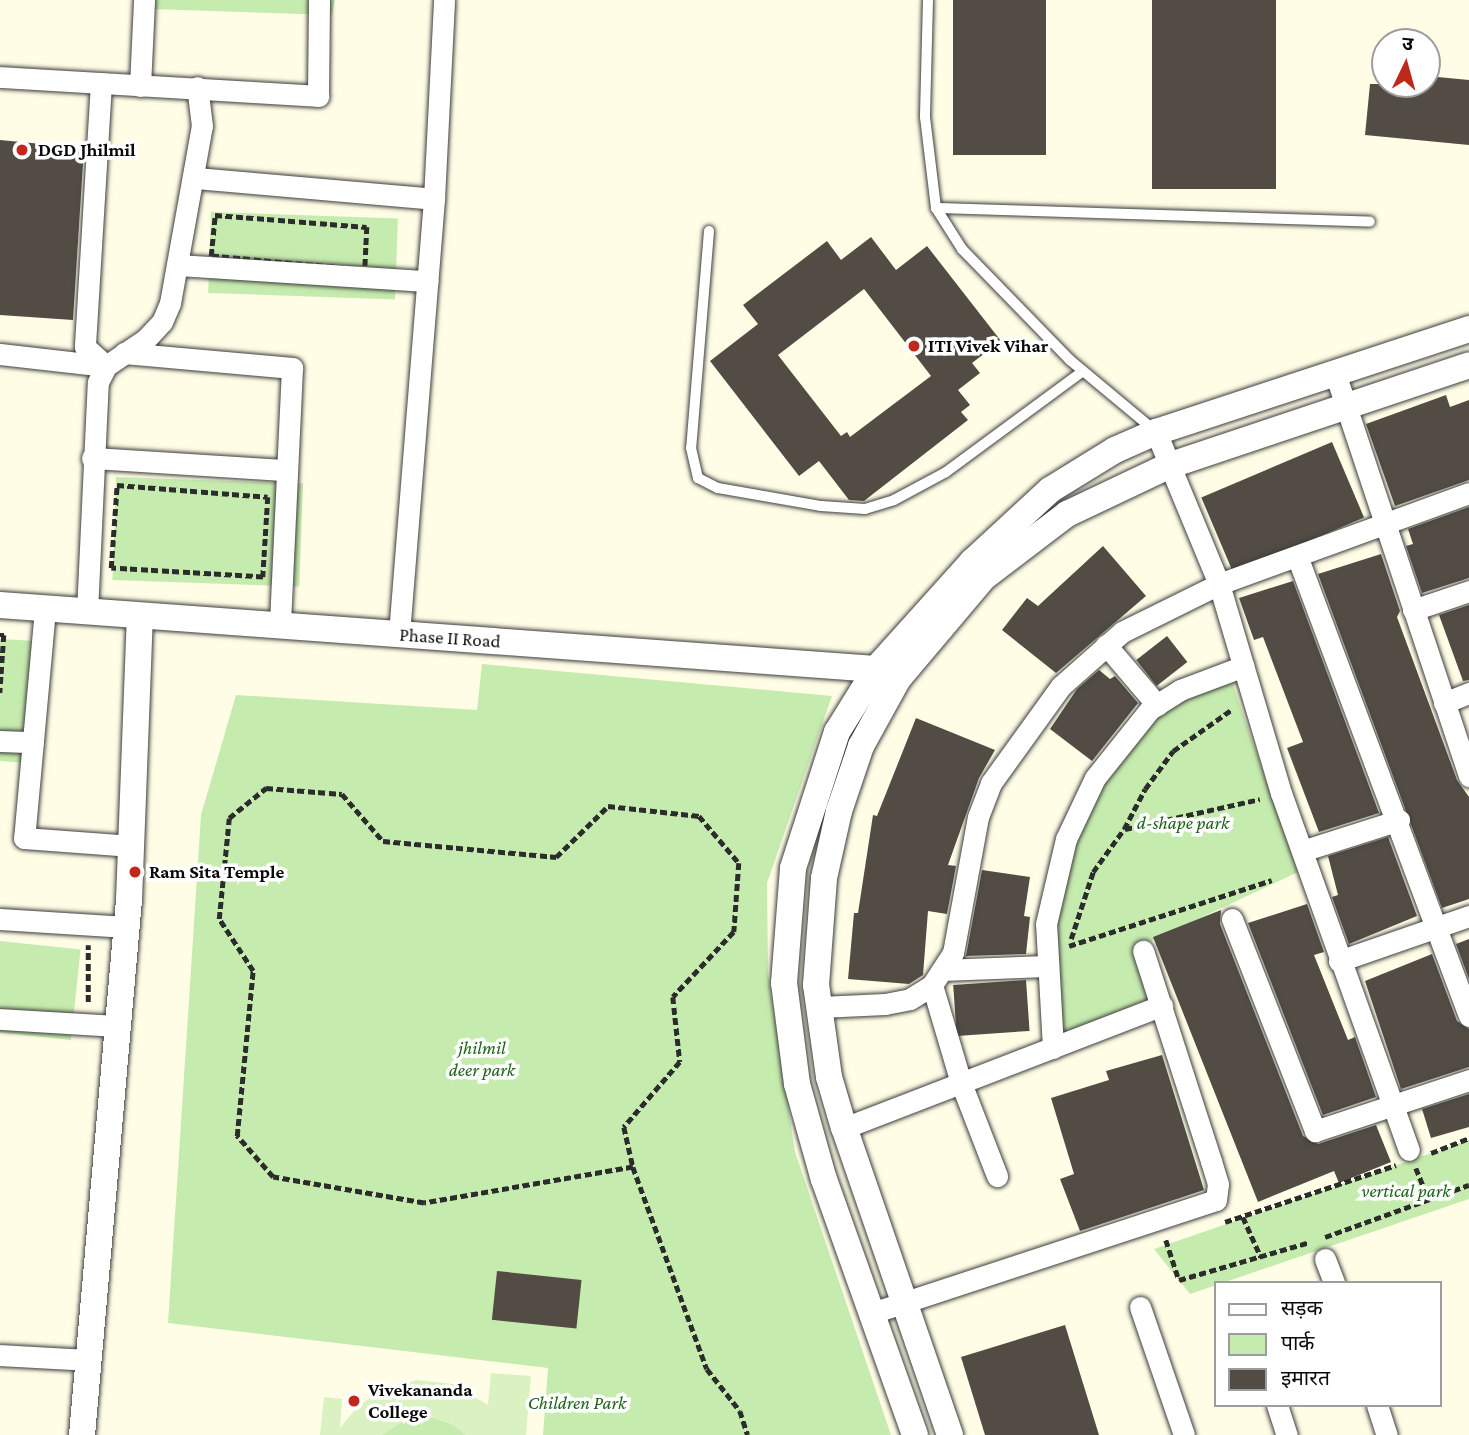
<!DOCTYPE html>
<meta charset="utf-8">
<style>
body{margin:0}
#map{position:relative;width:1469px;height:1435px;overflow:hidden;background:#fffde6;font-family:"Crimson Pro","Noto Sans Devanagari",serif}
div>[style]{position:absolute}
[style*='--x']{left:calc(var(--x)*1px);top:calc(var(--y)*1px);width:calc(var(--w)*1px);rotate:calc(var(--a)*1deg)}
.green>*{inset:0;background:#c6ebae;transform-origin:0 0}
.pitch>*{inset:0;background:#daf1c1}
.building>*{inset:0;background:#534c45;transform-origin:0 0}
.path>*{height:4.5px;margin-top:-2.25px;transform-origin:0;background:repeating-linear-gradient(90deg,#2c2c2c 0 7px,transparent 0 10.5px)}
.roads{filter:drop-shadow(0 0 2px #3d3d3d) drop-shadow(0 0 2px #3d3d3d)}
.service>*{height:10px;margin:-5px;padding:0 5px;transform-origin:5px;border-radius:5px;background:#fff}
.minor>*{height:21px;margin:-10.5px;padding:0 10.5px;transform-origin:10.5px;border-radius:10.5px;background:#fff}
.tertiary>*{height:26px;margin:-13px;padding:0 13px;transform-origin:13px;border-radius:13px;background:#fff}
.dots>*{width:19px;height:19px;translate:-50% -50%;box-sizing:border-box;border:4px solid #fff;border-radius:50%}
span{translate:-50% -50%;white-space:nowrap;text-align:center;line-height:1.15;-webkit-text-stroke:7px #fff;paint-order:stroke}
.poi-label{font-size:19px;color:#0a0a0a;font-weight:700}
.left{translate:0 -50%;text-align:left}
.street-label{font-size:19px;color:#0a0a0a}
.park-label{font-size:19px;color:#1e6318;font-style:italic}
.legend{position:absolute;left:1214px;top:1281px;width:228px;height:126px;box-sizing:border-box;background:#fff;border:2px solid #9d9d9d;margin:0;padding:9px 12px;list-style:none;font-size:21px;color:#0a0a0a}
.legend li{display:flex;align-items:center;gap:14px;height:35px}
.legend b{width:35px;border:2px solid #9d9d9d}
.north{position:absolute;left:1371px;top:28px;width:70px;height:70px;box-sizing:border-box;background:#fff;border:2px solid #9d9d9d;border-radius:50%;rotate:5deg;font-size:19px;font-weight:700;line-height:28px;text-align:center;color:#0a0a0a}
.north::after{content:'';display:block;margin:auto;width:24px;height:32px;background:#c0281b;clip-path:polygon(50% 0,100% 100%,50% 72%,0 100%)}
</style>
<div id="map">
<div class="green">
<i style="clip-path:polygon(153px 0,335px 0,332px 15px,152px 9px)"></i>
<i style="left:211px;top:212px;width:187px;height:81px;rotate:2deg"></i>
<i style="left:116px;top:477px;width:187px;height:103px;rotate:2deg"></i>
<i style="clip-path:polygon(0 639px,36px 641px,27px 763px,0 761px)"></i>
<i style="clip-path:polygon(482px 664px,832px 696px,767px 883px,768px 974px,795px 1152px,891px 1435px,543px 1435px,548px 1368px,168px 1323px,201px 815px,236px 695px,477px 710px)"></i>
<i style="clip-path:polygon(1231px 679px,1298px 872px,1145px 944px,1162px 1005px,1060px 1036px,1054px 878px,1113px 755px,1146px 715px)"></i>
<i style="left:0;top:941px;width:81px;height:91px;rotate:6deg"></i>
<i style="clip-path:polygon(1469px 1140px,1469px 1199px,1190px 1294px,1154px 1249px)"></i>
<i style="clip-path:polygon(428px 1416px,454px 1425px,466px 1435px,381px 1435px,405px 1420px)"></i>
</div>
<div class="pitch">
<i style="clip-path:polygon(491px 1373px,531px 1376px,526px 1435px,466px 1435px,454px 1425px,428px 1416px,405px 1420px,381px 1435px,320px 1435px,324px 1397px,342px 1399px,340px 1428px,358px 1406px,383px 1389px,417px 1380px,453px 1384px,488px 1405px)"></i>
</div>
<div class="building">
<i style="left:953px;top:0;width:93px;height:155px"></i>
<i style="left:1152px;top:0;width:124px;height:189px"></i>
<i style="clip-path:polygon(1427px 76px,1469px 80px,1469px 145px,1365px 135px,1370px 84px,1427px 84px)"></i>
<i style="clip-path:polygon(0 140px,84px 148px,73px 320px,0 315px)"></i>
<i style="clip-path:polygon(evenodd,871px 237px,896px 270px,927px 246px,1001px 341px,972px 363px,980px 373px,958px 390px,970px 405px,961px 412px,968px 420px,864px 501px,849px 500px,819px 461px,799px 476px,710px 361px,758px 324px,743px 305px,827px 241px,841px 260px,871px 237px,864px 289px,931px 376px,850px 437px,847px 432px,841px 436px,778px 355px,864px 289px)"></i>
<i style="clip-path:polygon(1446px 395px,1450px 407px,1469px 400px,1469px 480px,1395px 506px,1366px 424px)"></i>
<i style="left:1332px;top:442px;width:82px;height:142px;rotate:67deg"></i>
<i style="clip-path:polygon(1469px 507px,1469px 578px,1422px 593px,1406px 546px,1413px 544px,1408px 529px)"></i>
<i style="clip-path:polygon(1103px 546px,1146px 596px,1056px 673px,1002px 630px,1027px 598px,1038px 606px)"></i>
<i style="clip-path:polygon(1381px 554px,1400px 611px,1397px 617px,1457px 780px,1469px 797px,1469px 899px,1442px 908px,1318px 574px)"></i>
<i style="clip-path:polygon(1293px 581px,1379px 813px,1319px 832px,1287px 748px,1303px 742px,1263px 637px,1254px 640px,1239px 598px)"></i>
<i style="clip-path:polygon(1469px 605px,1469px 680px,1463px 681px,1439px 615px)"></i>
<i style="left:1167px;top:636px;width:33px;height:39px;rotate:52deg"></i>
<i style="clip-path:polygon(1099px 670px,1110px 679px,1115px 676px,1138px 703px,1092px 761px,1050px 729px,1077px 689px)"></i>
<i style="clip-path:polygon(916px 718px,995px 750px,979px 778px,948px 865px,956px 866px,947px 914px,928px 911px,923px 975px,909px 984px,848px 979px,854px 913px,858px 913px,873px 815px,877px 816px)"></i>
<i style="clip-path:polygon(1388px 837px,1417px 916px,1349px 944px,1332px 897px,1338px 895px,1328px 856px)"></i>
<i style="clip-path:polygon(982px 870px,1030px 877px,1024px 916px,1030px 917px,1026px 954px,966px 956px)"></i>
<i style="clip-path:polygon(1307px 904px,1324px 952px,1314px 955px,1348px 1040px,1355px 1037px,1376px 1097px,1323px 1115px,1248px 923px)"></i>
<i style="clip-path:polygon(1221px 910px,1220px 924px,1303px 1136px,1318px 1144px,1376px 1125px,1391px 1162px,1339px 1183px,1334px 1171px,1258px 1202px,1153px 937px)"></i>
<i style="clip-path:polygon(1469px 939px,1469px 979px,1456px 944px)"></i>
<i style="clip-path:polygon(1432px 954px,1457px 1021px,1469px 1029px,1469px 1067px,1401px 1089px,1365px 981px)"></i>
<i style="left:1026px;top:980px;width:51px;height:73px;rotate:86deg"></i>
<i style="clip-path:polygon(1162px 1055px,1204px 1190px,1080px 1231px,1060px 1179px,1074px 1174px,1051px 1098px,1109px 1080px,1106px 1071px)"></i>
<i style="clip-path:polygon(1469px 1094px,1469px 1127px,1431px 1138px,1422px 1109px)"></i>
<i style="left:497px;top:1271px;width:85px;height:49px;rotate:6deg"></i>
<i style="clip-path:polygon(1065px 1325px,1099px 1435px,985px 1435px,961px 1357px)"></i>
</div>
<div class="path">
<i style="--x:215;--y:215;--w:152;--a:4.5"></i>
<i style="--x:367;--y:227;--w:43;--a:92.7"></i>
<i style="--x:365;--y:270;--w:155;--a:-174.8"></i>
<i style="--x:211;--y:256;--w:41;--a:-84.4"></i>
<i style="--x:117;--y:485;--w:151;--a:4.5"></i>
<i style="--x:268;--y:497;--w:80;--a:93.6"></i>
<i style="--x:263;--y:577;--w:152;--a:-176.6"></i>
<i style="--x:111;--y:568;--w:83;--a:-85.9"></i>
<i style="--x:0;--y:635;--w:4;--a:0"></i>
<i style="--x:4;--y:635;--w:58;--a:93.9"></i>
<i style="--x:1125;--y:829;--w:138;--a:-12.5"></i>
<i style="--x:1071;--y:939;--w:71;--a:-71.8"></i>
<i style="--x:1093;--y:872;--w:53;--a:-54.2"></i>
<i style="--x:1124;--y:829;--w:45;--a:-62.3"></i>
<i style="--x:1145;--y:789;--w:47;--a:-53.6"></i>
<i style="--x:1173;--y:751;--w:71;--a:-35.3"></i>
<i style="--x:1069;--y:946;--w:213;--a:-18"></i>
<i style="--x:88;--y:1002;--w:57;--a:-90"></i>
<i style="--x:1431;--y:1153;--w:41;--a:-21.5"></i>
<i style="--x:633;--y:1167;--w:212;--a:170.2"></i>
<i style="--x:424;--y:1203;--w:153;--a:-170.2"></i>
<i style="--x:273;--y:1177;--w:55;--a:-131.3"></i>
<i style="--x:237;--y:1136;--w:166;--a:-84.5"></i>
<i style="--x:253;--y:971;--w:62;--a:-123.2"></i>
<i style="--x:219;--y:919;--w:101;--a:-84.3"></i>
<i style="--x:229;--y:818;--w:48;--a:-39"></i>
<i style="--x:266;--y:788;--w:76;--a:4.5"></i>
<i style="--x:342;--y:794;--w:62;--a:48.9"></i>
<i style="--x:383;--y:841;--w:174;--a:5.3"></i>
<i style="--x:556;--y:857;--w:73;--a:-44.4"></i>
<i style="--x:608;--y:806;--w:92;--a:6.3"></i>
<i style="--x:699;--y:816;--w:62;--a:49.6"></i>
<i style="--x:739;--y:863;--w:69;--a:94.1"></i>
<i style="--x:734;--y:932;--w:89;--a:133.2"></i>
<i style="--x:673;--y:997;--w:65;--a:83.9"></i>
<i style="--x:680;--y:1062;--w:86;--a:130.7"></i>
<i style="--x:624;--y:1127;--w:41;--a:77.3"></i>
<i style="--x:633;--y:1167;--w:215;--a:69.9"></i>
<i style="--x:707;--y:1369;--w:53;--a:51.8"></i>
<i style="--x:740;--y:1411;--w:25;--a:72"></i>
<i style="--x:1416;--y:1168;--w:35;--a:68"></i>
<i style="--x:1243;--y:1217;--w:44;--a:65.8"></i>
<i style="--x:1225;--y:1222;--w:180;--a:-18.4"></i>
<i style="--x:1325;--y:1237;--w:153;--a:-19.9"></i>
<i style="--x:1166;--y:1240;--w:42;--a:72"></i>
<i style="--x:1179;--y:1280;--w:136;--a:-16.2"></i>
</div>
<div class="roads">
<div class="service">
<i style="--x:928;--y:0;--w:117;--a:91.5"></i>
<i style="--x:925;--y:117;--w:92;--a:83.1"></i>
<i style="--x:936;--y:208;--w:49;--a:57.6"></i>
<i style="--x:962;--y:249;--w:155;--a:45.8"></i>
<i style="--x:1070;--y:360;--w:109;--a:39.8"></i>
<i style="--x:936;--y:208;--w:434;--a:1.8"></i>
<i style="--x:709;--y:231;--w:218;--a:94.7"></i>
<i style="--x:691;--y:448;--w:31;--a:77"></i>
<i style="--x:698;--y:478;--w:22;--a:27"></i>
<i style="--x:718;--y:488;--w:105;--a:9.9"></i>
<i style="--x:821;--y:506;--w:44;--a:3.9"></i>
<i style="--x:865;--y:509;--w:30;--a:-17"></i>
<i style="--x:894;--y:500;--w:59;--a:-28.3"></i>
<i style="--x:946;--y:472;--w:170;--a:-36.4"></i>
</div>
<div class="minor">
<i style="--x:0;--y:77;--w:319;--a:3.4"></i>
<i style="--x:318;--y:96;--w:96;--a:-89.4"></i>
<i style="--x:101;--y:83;--w:264;--a:93.5"></i>
<i style="--x:85;--y:347;--w:28;--a:42"></i>
<i style="--x:140;--y:86;--w:86;--a:-87.3"></i>
<i style="--x:195;--y:178;--w:240;--a:5"></i>
<i style="--x:177;--y:265;--w:251;--a:3.7"></i>
<i style="--x:124;--y:353;--w:169;--a:5.1"></i>
<i style="--x:292;--y:368;--w:257;--a:92.7"></i>
<i style="--x:0;--y:354;--w:107;--a:6.5"></i>
<i style="--x:1335;--y:373;--w:425;--a:71.6"></i>
<i style="--x:1156;--y:432;--w:165;--a:67.5"></i>
<i style="--x:1219;--y:584;--w:218;--a:73.5"></i>
<i style="--x:1281;--y:793;--w:379;--a:70.3"></i>
<i style="--x:92;--y:458;--w:193;--a:3.6"></i>
<i style="--x:1297;--y:556;--w:491;--a:69.5"></i>
<i style="--x:45;--y:609;--w:230;--a:95.2"></i>
<i style="--x:24;--y:838;--w:108;--a:4.2"></i>
<i style="--x:1413;--y:610;--w:59;--a:-18.7"></i>
<i style="--x:87;--y:612;--w:230;--a:-87.3"></i>
<i style="--x:98;--y:382;--w:18;--a:-63"></i>
<i style="--x:106;--y:366;--w:48;--a:-34"></i>
<i style="--x:146;--y:339;--w:23;--a:-47"></i>
<i style="--x:162;--y:322;--w:21;--a:-67"></i>
<i style="--x:170;--y:303;--w:180;--a:-79.8"></i>
<i style="--x:202;--y:126;--w:39;--a:-97"></i>
<i style="--x:399;--y:634;--w:436;--a:-85.4"></i>
<i style="--x:434;--y:199;--w:199;--a:-87.1"></i>
<i style="--x:1106;--y:645;--w:79;--a:49.6"></i>
<i style="--x:1444;--y:703;--w:27;--a:-22"></i>
<i style="--x:0;--y:741;--w:33;--a:2"></i>
<i style="--x:1302;--y:851;--w:102;--a:-17.7"></i>
<i style="--x:0;--y:919;--w:127;--a:3.6"></i>
<i style="--x:1232;--y:919;--w:228;--a:68.6"></i>
<i style="--x:1315;--y:1131;--w:162;--a:-18.3"></i>
<i style="--x:1339;--y:961;--w:138;--a:-19.1"></i>
<i style="--x:942;--y:970;--w:104;--a:-2.2"></i>
<i style="--x:932;--y:985;--w:102;--a:73.5"></i>
<i style="--x:961;--y:1083;--w:100;--a:68.8"></i>
<i style="--x:820;--y:1007;--w:65;--a:-2.6"></i>
<i style="--x:885;--y:1004;--w:25;--a:-11"></i>
<i style="--x:910;--y:999;--w:26;--a:-32"></i>
<i style="--x:932;--y:985;--w:38;--a:-57"></i>
<i style="--x:953;--y:953;--w:138;--a:-79.6"></i>
<i style="--x:978;--y:817;--w:36;--a:-69"></i>
<i style="--x:991;--y:783;--w:120;--a:-54.2"></i>
<i style="--x:1061;--y:686;--w:81;--a:-41.5"></i>
<i style="--x:1122;--y:632;--w:108;--a:-26.3"></i>
<i style="--x:1219;--y:584;--w:266;--a:-20"></i>
<i style="--x:0;--y:1019;--w:119;--a:3.4"></i>
<i style="--x:1053;--y:1048;--w:124;--a:-93.2"></i>
<i style="--x:1046;--y:924;--w:87;--a:-76.8"></i>
<i style="--x:1066;--y:839;--w:68;--a:-64.6"></i>
<i style="--x:1095;--y:778;--w:88;--a:-51.4"></i>
<i style="--x:1150;--y:709;--w:36;--a:-32"></i>
<i style="--x:1180;--y:690;--w:68;--a:-20.6"></i>
<i style="--x:844;--y:1128;--w:341;--a:-21.1"></i>
<i style="--x:1325;--y:1259;--w:26;--a:69"></i>
<i style="--x:1140;--y:1307;--w:135;--a:71"></i>
<i style="--x:872;--y:1313;--w:362;--a:-18.2"></i>
<i style="--x:1216;--y:1200;--w:16;--a:-83"></i>
<i style="--x:1218;--y:1184;--w:24;--a:-107"></i>
<i style="--x:1211;--y:1161;--w:221;--a:-107.9"></i>
<i style="--x:0;--y:1355;--w:90;--a:3.2"></i>
<i style="--x:1277;--y:1405;--w:32;--a:72"></i>
<i style="--x:1377;--y:1405;--w:32;--a:72"></i>
</div>
<div class="tertiary">
<i style="--x:0;--y:605;--w:878;--a:4.18"></i>
<i style="--x:876;--y:669;--w:15;--a:23"></i>
<i style="--x:82;--y:1435;--w:537;--a:-84.98"></i>
<i style="--x:129;--y:900;--w:284;--a:-87.8"></i>
<i style="--x:915;--y:1435;--w:271;--a:-109.6"></i>
<i style="--x:824;--y:1180;--w:100;--a:-105.7"></i>
<i style="--x:797;--y:1084;--w:102;--a:-97.3"></i>
<i style="--x:784;--y:983;--w:115;--a:-85.5"></i>
<i style="--x:793;--y:868;--w:143;--a:-72.1"></i>
<i style="--x:837;--y:732;--w:74;--a:-58.2"></i>
<i style="--x:876;--y:669;--w:144;--a:-48.1"></i>
<i style="--x:972;--y:562;--w:106;--a:-42.7"></i>
<i style="--x:1050;--y:490;--w:76;--a:-31.6"></i>
<i style="--x:1115;--y:450;--w:45;--a:-23.7"></i>
<i style="--x:1156;--y:432;--w:330;--a:-18.2"></i>
<i style="--x:950;--y:1435;--w:325;--a:-109"></i>
<i style="--x:844;--y:1128;--w:53;--a:-106.4"></i>
<i style="--x:829;--y:1077;--w:93;--a:-98"></i>
<i style="--x:816;--y:985;--w:107;--a:-85.7"></i>
<i style="--x:824;--y:878;--w:69;--a:-77.4"></i>
<i style="--x:839;--y:811;--w:69;--a:-71.3"></i>
<i style="--x:861;--y:746;--w:77;--a:-61.1"></i>
<i style="--x:898;--y:679;--w:132;--a:-49.9"></i>
<i style="--x:983;--y:578;--w:106;--a:-37.3"></i>
<i style="--x:1067;--y:514;--w:112;--a:-25.4"></i>
<i style="--x:1168;--y:466;--w:317;--a:-18.5"></i>
</div>
</div>
<div class="dots">
<i style="left:22px;top:150px;background:#c0281b"></i>
<i style="left:914px;top:346px;background:#c0281b"></i>
<i style="left:135px;top:872px;background:#c0281b"></i>
<i style="left:354px;top:1401px;background:#c0281b"></i>
</div>
<div class="poi-label">
<span class="left" style="left:38px;top:150px">DGD Jhilmil</span>
<span class="left" style="left:928px;top:346px">ITI Vivek Vihar</span>
<span class="left" style="left:149px;top:872px">Ram Sita Temple</span>
<span class="left" style="left:368px;top:1401px">Vivekananda<br>College</span>
</div>
<div class="street-label">
<span style="left:450px;top:638px;rotate:4deg">Phase II Road</span>
</div>
<div class="park-label">
<span style="left:1183px;top:823px">d-shape park</span>
<span style="left:482px;top:1059px">jhilmil<br>deer park</span>
<span style="left:1406px;top:1191px">vertical park</span>
<span style="left:577px;top:1403px">Children Park</span>
</div>
<ul class="legend">
<li><b style="height:9px;background:#fff"></b>सड़क</li>
<li><b style="height:19px;background:#c6ebae"></b>पार्क</li>
<li><b style="height:19px;background:#534c45"></b>इमारत</li>
</ul>
<div class="north">उ</div>
</div>
